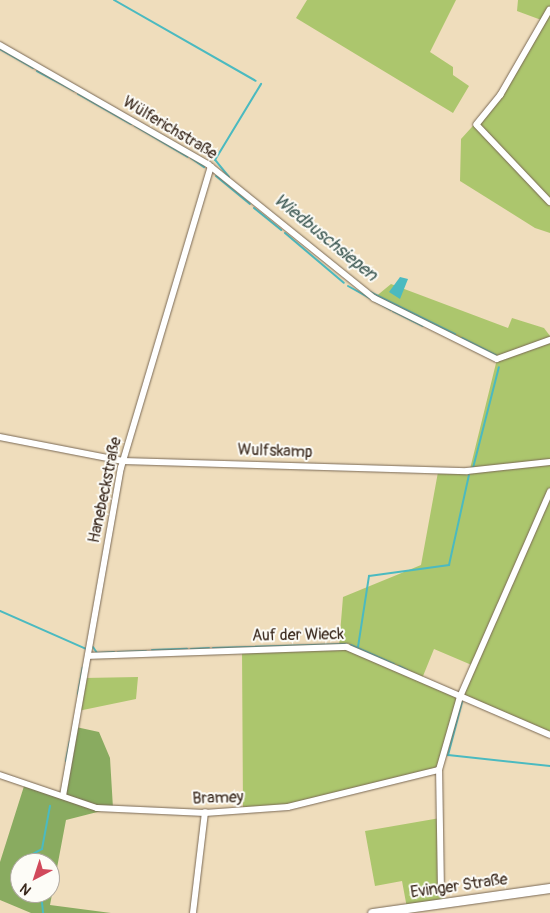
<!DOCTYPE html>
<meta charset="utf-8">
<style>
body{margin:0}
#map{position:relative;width:550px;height:913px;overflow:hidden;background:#efddbc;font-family:Pangolin,sans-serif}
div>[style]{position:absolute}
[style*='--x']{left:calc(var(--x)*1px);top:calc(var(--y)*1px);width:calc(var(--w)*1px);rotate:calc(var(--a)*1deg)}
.green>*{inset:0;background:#acc66d}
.forest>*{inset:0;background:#89ab60}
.water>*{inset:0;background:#4bbac0}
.stream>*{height:2px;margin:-1px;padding:0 1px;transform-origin:1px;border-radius:1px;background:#4bbac0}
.roads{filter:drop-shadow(0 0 1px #7a6955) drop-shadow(0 0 1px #7a6955)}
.minor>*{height:5.5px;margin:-2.75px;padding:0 2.75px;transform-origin:2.75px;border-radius:2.75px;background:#fff}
.primary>*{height:9px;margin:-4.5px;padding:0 4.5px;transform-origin:4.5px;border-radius:4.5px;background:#fff}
span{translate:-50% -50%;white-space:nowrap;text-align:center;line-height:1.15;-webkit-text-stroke:4px #fdfcf7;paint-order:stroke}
.street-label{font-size:16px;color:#3b2a1e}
.water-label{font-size:18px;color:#415c57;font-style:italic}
.north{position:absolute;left:10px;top:853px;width:50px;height:50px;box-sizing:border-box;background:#fdfcf7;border:1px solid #afa8a0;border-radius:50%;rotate:220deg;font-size:14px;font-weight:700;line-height:20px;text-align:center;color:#3b2a1e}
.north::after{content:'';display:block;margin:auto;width:18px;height:22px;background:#d1495b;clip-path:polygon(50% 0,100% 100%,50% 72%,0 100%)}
</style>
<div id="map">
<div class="green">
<i style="clip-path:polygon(307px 0,456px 0,430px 52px,453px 67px,453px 75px,469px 86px,453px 113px,296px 18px)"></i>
<i style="clip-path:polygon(518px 0,550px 0,550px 233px,535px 228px,460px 181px,461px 139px,501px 95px,544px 21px,517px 11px)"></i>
<i style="clip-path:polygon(evenodd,391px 284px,508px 328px,512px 318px,544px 328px,550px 336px,550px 733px,460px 697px,439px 770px,288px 807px,243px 811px,242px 650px,339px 646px,343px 597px,421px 565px,438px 472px,470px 469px,497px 359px,374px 298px,391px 284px,434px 649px,474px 666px,460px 696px,421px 681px,434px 649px)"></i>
<i style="clip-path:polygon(138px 677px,136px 699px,78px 711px,84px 678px)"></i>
<i style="clip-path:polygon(440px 818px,443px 902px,407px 908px,402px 881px,375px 886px,365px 831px)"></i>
</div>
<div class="forest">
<i style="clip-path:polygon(evenodd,76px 727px,99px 732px,110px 758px,113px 808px,66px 820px,50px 905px,111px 913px,31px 913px,0 900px,0 862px,25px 783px,63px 796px,76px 727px,20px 863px,50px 863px,50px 893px,20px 893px,20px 863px)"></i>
</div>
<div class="water">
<i style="clip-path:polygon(400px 277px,408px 279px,400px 299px,389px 292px)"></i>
</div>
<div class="stream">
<i style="--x:114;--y:0;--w:163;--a:29.7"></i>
<i style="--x:0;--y:49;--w:38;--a:30"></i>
<i style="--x:37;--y:71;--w:42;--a:28.4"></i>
<i style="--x:78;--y:94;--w:61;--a:29.5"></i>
<i style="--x:135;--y:126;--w:61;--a:30.3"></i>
<i style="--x:191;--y:158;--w:16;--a:35"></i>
<i style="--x:216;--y:176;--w:44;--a:39.5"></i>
<i style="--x:229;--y:177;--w:22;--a:-129"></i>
<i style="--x:215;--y:160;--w:89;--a:-58.8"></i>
<i style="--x:254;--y:208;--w:35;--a:39"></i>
<i style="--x:285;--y:233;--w:77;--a:40.3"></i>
<i style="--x:348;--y:286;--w:49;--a:29.2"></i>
<i style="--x:370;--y:292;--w:95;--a:26.3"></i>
<i style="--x:393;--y:311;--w:33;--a:27"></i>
<i style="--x:462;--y:338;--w:38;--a:27"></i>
<i style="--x:473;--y:468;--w:104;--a:-75.6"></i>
<i style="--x:0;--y:611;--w:94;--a:23.8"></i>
<i style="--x:351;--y:645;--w:47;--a:23.8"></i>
<i style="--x:93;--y:647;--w:7;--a:56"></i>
<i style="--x:97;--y:653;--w:17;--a:-3"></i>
<i style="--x:358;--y:647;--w:72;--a:-81.2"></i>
<i style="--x:369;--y:576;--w:81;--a:-7.8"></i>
<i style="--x:449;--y:565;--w:92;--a:-77.5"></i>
<i style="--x:213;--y:648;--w:133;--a:-1.7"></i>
<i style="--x:191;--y:649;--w:18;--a:-3"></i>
<i style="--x:152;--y:650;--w:35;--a:-2"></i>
<i style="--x:118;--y:652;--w:28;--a:-2"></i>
<i style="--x:399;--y:666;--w:9;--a:27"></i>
<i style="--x:78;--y:694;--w:27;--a:-80"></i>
<i style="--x:462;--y:702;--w:55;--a:104.8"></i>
<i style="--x:448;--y:755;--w:103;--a:6.2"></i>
<i style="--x:66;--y:761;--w:20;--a:-79"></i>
<i style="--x:32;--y:863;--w:8;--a:-113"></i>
<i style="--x:29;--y:856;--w:15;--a:-28"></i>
<i style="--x:42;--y:849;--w:44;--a:-79.5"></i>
<i style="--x:41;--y:893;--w:20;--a:84"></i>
</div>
<div class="roads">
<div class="minor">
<i style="--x:550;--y:10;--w:98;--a:120"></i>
<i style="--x:501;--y:95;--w:38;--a:129"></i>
<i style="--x:477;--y:125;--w:106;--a:46.5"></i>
<i style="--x:0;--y:45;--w:240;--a:29.8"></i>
<i style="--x:208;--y:164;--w:213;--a:38.9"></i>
<i style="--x:374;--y:298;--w:137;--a:26.4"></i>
<i style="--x:497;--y:359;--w:56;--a:-19.7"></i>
<i style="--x:0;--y:437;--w:125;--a:11"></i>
<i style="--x:123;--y:461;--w:344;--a:1.7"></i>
<i style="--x:467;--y:471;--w:83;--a:-6.2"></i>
<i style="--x:88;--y:656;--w:259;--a:-2"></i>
<i style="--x:347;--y:647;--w:221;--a:23.4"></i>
<i style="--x:0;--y:775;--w:102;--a:18.8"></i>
<i style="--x:97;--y:808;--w:108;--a:2.7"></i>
<i style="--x:205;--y:813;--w:83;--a:-4.1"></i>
<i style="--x:288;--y:807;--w:155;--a:-13.8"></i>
<i style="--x:63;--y:796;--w:333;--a:-80"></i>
<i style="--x:121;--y:468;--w:314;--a:-73.4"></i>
<i style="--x:441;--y:893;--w:123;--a:-90.9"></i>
<i style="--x:439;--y:770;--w:76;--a:-74"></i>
<i style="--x:460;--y:697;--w:224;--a:-66.3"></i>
<i style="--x:193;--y:913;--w:101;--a:-83.2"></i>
</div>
<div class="primary">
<i style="--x:372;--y:913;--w:180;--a:-8"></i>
</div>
</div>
<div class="street-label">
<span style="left:170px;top:128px;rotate:31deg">Wülferichstraße</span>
<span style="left:275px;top:451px;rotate:2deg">Wulfskamp</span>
<span style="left:105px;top:490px;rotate:-78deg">Hanebeckstraße</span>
<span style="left:298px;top:635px;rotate:-1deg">Auf der Wieck</span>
<span style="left:218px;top:798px;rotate:-2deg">Bramey</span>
<span style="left:459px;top:886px;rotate:-8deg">Evinger Straße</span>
</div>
<div class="water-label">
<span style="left:325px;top:238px;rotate:39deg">Wiedbuschsiepen</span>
</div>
<div class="north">N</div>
</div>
